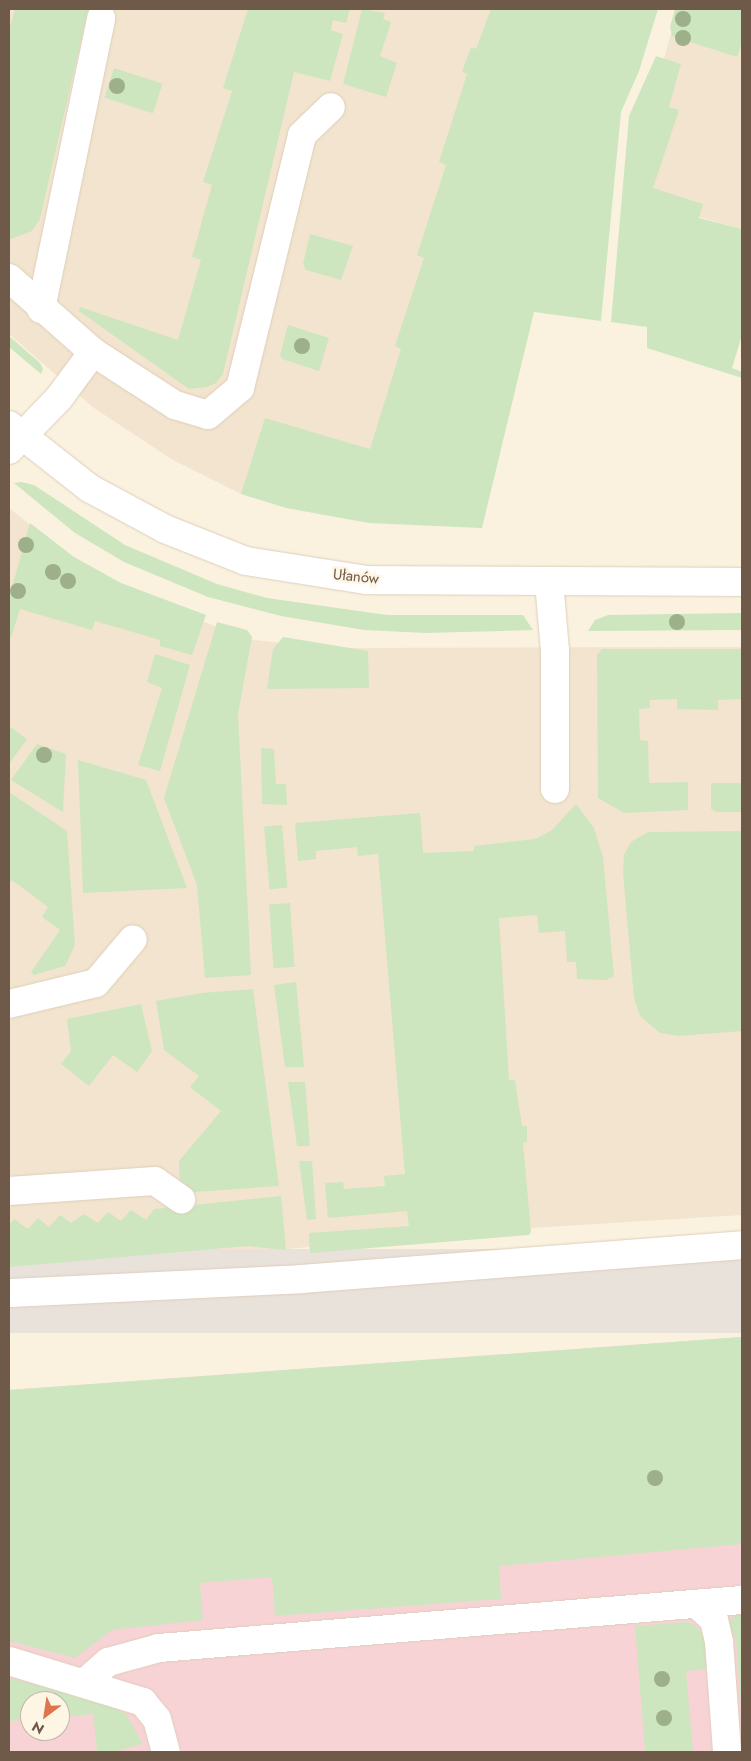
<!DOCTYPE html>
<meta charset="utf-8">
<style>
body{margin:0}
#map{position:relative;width:751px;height:1761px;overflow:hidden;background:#faf2df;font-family:Jost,sans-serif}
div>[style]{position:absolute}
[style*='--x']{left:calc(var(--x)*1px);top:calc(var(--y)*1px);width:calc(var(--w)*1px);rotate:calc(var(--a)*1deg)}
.residential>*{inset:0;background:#f2e4ce}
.industrial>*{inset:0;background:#e9e2db;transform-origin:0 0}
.medical>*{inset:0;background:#f8d3d5}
.green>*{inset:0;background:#cde6bf;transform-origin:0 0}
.roads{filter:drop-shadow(0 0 1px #decebc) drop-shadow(0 0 1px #decebc)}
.minor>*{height:28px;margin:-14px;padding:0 14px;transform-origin:14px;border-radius:14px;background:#fff}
.trees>*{width:16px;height:16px;margin:-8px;border-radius:50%;background:#9db08a}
span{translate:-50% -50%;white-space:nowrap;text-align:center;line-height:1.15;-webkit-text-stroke:4.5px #fef6e5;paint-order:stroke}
.street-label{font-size:15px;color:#6f5949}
.frame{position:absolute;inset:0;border:10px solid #6f5949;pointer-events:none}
.north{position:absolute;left:20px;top:1691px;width:50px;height:50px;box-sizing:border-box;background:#fef6e5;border:1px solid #c5b7a7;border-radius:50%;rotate:211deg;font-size:14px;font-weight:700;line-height:20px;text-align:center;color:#6f5949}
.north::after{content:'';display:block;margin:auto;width:18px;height:22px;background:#df754a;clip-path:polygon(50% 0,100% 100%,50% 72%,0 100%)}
</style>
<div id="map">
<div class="residential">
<i style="clip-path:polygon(9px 9px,535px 9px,393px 484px,241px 494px,173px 460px,94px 408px,9px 334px)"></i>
<i style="clip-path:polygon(678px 9px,742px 9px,742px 229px,625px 196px)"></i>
<i style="clip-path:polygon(9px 508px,83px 566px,170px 610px,254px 640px,330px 648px,742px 647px,742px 1215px,530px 1228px,9px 1273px)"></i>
</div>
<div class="industrial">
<i style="left:742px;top:1249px;width:84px;height:735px;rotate:90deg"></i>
</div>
<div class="medical">
<i style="clip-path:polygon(evenodd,742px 1337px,742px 1752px,9px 1752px,9px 1390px,742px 1337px,30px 1701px,60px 1701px,60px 1731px,30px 1731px,30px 1701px)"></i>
</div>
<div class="green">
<i style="clip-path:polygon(11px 9px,88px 10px,40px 219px,32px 231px,11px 239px,9px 239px,9px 30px,15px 10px)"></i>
<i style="clip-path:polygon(248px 9px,350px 9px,346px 23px,333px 20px,331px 30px,343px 34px,330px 81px,294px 72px,223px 374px,216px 383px,207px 387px,189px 389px,79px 311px,80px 307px,178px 340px,201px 260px,192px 257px,212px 185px,203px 182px,232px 91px,223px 88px)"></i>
<i style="clip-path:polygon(362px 9px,385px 13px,383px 19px,391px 22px,380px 56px,397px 63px,386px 97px,343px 84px)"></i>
<i style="clip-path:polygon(491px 9px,658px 9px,639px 71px,621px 112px,601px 321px,534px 312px,482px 528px,369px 523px,286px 508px,241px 494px,265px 418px,370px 449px,401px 349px,395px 346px,424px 258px,417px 255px,446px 165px,439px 162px,467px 74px,462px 72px,471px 47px,476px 49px)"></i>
<i style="clip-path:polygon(675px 9px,742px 9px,742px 42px,737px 57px,672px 36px,670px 27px)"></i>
<i style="clip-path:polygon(656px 56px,681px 64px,669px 107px,679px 110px,653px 188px,703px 204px,699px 218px,742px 229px,742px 335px,732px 368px,742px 372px,742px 378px,647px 348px,647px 327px,611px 322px,629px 116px)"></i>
<i style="left:114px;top:68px;width:51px;height:31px;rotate:18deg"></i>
<i style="clip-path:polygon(310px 234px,353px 246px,341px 280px,306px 270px,303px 264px)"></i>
<i style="clip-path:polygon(288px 325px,329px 338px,319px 371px,282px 359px,280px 355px)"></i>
<i style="clip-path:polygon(9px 336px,40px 363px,43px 369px,41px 374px,9px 347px)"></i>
<i style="clip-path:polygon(21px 482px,34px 485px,125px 545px,217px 584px,267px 598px,387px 615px,523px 615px,533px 630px,426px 633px,364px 630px,281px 616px,208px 597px,124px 562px,75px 533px,14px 483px)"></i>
<i style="clip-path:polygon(30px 523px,74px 557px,121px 583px,206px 615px,192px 655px,160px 646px,160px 640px,95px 621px,92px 630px,20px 609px,11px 638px,9px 637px,9px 598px)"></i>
<i style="clip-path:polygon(742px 613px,742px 630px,588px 631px,595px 620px,608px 615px)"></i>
<i style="clip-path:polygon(217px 622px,247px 630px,252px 637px,238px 714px,251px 975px,205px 978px,197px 885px,164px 798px)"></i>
<i style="clip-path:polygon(283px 637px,368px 651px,369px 688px,267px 689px,273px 649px)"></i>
<i style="clip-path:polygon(602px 649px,742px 649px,742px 699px,718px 700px,718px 710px,677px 709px,677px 699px,650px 700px,650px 708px,639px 709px,640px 740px,648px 741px,649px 783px,688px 782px,688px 810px,624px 813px,598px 798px,597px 655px)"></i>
<i style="clip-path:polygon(155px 654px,190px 665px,160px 771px,138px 765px,162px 688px,147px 682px)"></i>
<i style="clip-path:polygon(9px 726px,27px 739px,9px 764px)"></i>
<i style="clip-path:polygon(37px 744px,66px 754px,63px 812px,11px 780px)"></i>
<i style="clip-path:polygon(261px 748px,274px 749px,276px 784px,286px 784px,287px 805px,262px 804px)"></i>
<i style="clip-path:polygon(78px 760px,146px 780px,187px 888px,83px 893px)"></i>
<i style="clip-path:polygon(711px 783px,742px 783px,742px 812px,717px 812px,711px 809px)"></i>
<i style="clip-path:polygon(9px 792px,67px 831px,75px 945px,65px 966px,34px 975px,31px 972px,60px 930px,42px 917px,48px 907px,12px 880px,9px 883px)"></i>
<i style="clip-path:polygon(576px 804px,594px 828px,603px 857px,614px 976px,606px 980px,577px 979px,576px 962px,567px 962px,565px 931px,539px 933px,537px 915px,499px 918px,509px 1080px,515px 1080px,522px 1126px,527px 1126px,527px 1142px,523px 1143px,531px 1232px,529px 1235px,310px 1253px,309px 1233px,409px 1226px,407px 1211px,328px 1218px,325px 1183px,343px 1182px,344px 1189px,385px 1186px,384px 1176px,405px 1174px,378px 854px,358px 856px,357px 847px,316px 851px,316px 859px,298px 861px,295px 823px,420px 813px,423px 853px,474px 851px,474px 846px,535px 839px,552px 830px)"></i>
<i style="left:282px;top:825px;width:63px;height:18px;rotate:85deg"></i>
<i style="clip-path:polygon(742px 831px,742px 1031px,678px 1036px,660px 1033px,640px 1016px,634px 998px,623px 872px,624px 855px,631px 842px,648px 832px)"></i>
<i style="left:290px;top:903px;width:64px;height:21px;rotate:86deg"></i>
<i style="clip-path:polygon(296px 982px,304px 1067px,285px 1067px,274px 985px)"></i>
<i style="clip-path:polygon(253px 989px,279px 1186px,180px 1193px,179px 1161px,221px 1111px,190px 1087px,199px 1076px,164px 1050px,156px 1001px,202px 993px)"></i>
<i style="clip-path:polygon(141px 1004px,152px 1051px,137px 1072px,113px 1055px,89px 1086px,61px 1064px,71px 1051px,67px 1019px)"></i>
<i style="clip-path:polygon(288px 1082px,305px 1082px,310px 1146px,297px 1146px)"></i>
<i style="clip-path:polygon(299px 1161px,312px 1161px,316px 1219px,307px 1220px)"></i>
<i style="clip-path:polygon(281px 1196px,286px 1250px,248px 1246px,9px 1267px,9px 1225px,14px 1219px,28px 1229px,38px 1218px,49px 1227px,60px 1215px,71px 1223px,84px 1214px,98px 1223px,108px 1212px,121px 1221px,131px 1210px,146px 1220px,154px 1209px)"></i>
<i style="clip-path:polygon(742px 1337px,742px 1544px,499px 1566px,501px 1599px,275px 1616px,272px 1577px,200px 1583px,203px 1620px,112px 1630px,75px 1658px,9px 1641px,9px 1390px)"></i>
<i style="clip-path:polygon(742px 1613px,742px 1719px,736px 1640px,728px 1621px)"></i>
<i style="clip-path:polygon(687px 1622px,695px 1625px,704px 1637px,707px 1669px,686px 1671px,693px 1752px,645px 1752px,635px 1626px)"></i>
<i style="clip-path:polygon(9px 1678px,107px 1704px,126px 1714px,143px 1744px,113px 1752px,97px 1752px,93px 1714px,60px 1717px,60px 1701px,30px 1701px,30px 1719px,9px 1721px)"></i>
</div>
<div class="roads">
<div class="minor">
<i style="--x:9;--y:278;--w:112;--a:41.4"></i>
<i style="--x:93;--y:352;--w:57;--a:126.5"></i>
<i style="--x:59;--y:398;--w:72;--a:133.9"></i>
<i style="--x:41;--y:309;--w:297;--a:-78.3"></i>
<i style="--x:93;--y:352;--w:98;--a:32.9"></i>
<i style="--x:175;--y:405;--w:34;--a:17"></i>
<i style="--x:208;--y:415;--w:42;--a:-40.2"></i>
<i style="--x:240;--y:388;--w:260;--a:-76.2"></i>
<i style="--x:302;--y:135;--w:40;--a:-44"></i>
<i style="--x:9;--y:425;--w:102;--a:38.2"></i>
<i style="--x:89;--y:488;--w:86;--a:28.3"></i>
<i style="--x:165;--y:529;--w:87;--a:21.6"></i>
<i style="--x:246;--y:561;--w:121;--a:9"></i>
<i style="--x:366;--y:580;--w:376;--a:0.3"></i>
<i style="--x:549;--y:582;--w:69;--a:85"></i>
<i style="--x:555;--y:651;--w:138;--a:90"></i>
<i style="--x:9;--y:1004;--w:89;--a:-13.6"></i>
<i style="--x:96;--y:983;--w:57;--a:-49.9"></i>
<i style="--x:9;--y:1191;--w:146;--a:-3.9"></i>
<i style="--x:155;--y:1181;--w:32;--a:35"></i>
<i style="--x:9;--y:1293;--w:293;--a:-2.7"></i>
<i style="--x:302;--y:1279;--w:441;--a:-4.4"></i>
<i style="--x:697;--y:1604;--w:23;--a:43"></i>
<i style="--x:714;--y:1620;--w:23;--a:77"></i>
<i style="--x:719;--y:1642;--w:110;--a:85.8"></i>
<i style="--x:9;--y:1661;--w:140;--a:17"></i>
<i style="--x:143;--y:1702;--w:22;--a:51"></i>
<i style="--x:157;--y:1719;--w:34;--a:75"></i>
<i style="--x:84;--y:1683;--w:32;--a:-41"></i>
<i style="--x:108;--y:1662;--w:53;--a:-15.4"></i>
<i style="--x:159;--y:1648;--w:585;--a:-4.71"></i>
</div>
</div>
<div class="trees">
<i style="left:683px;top:19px"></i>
<i style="left:683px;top:38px"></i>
<i style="left:117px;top:86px"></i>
<i style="left:302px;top:346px"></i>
<i style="left:26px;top:545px"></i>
<i style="left:53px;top:572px"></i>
<i style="left:68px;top:581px"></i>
<i style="left:18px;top:591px"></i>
<i style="left:677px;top:622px"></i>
<i style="left:44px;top:755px"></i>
<i style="left:655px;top:1478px"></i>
<i style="left:662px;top:1679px"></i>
<i style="left:664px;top:1718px"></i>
</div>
<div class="street-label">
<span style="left:356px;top:577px;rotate:6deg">Ułanów</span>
</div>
<div class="frame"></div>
<div class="north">N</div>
</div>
